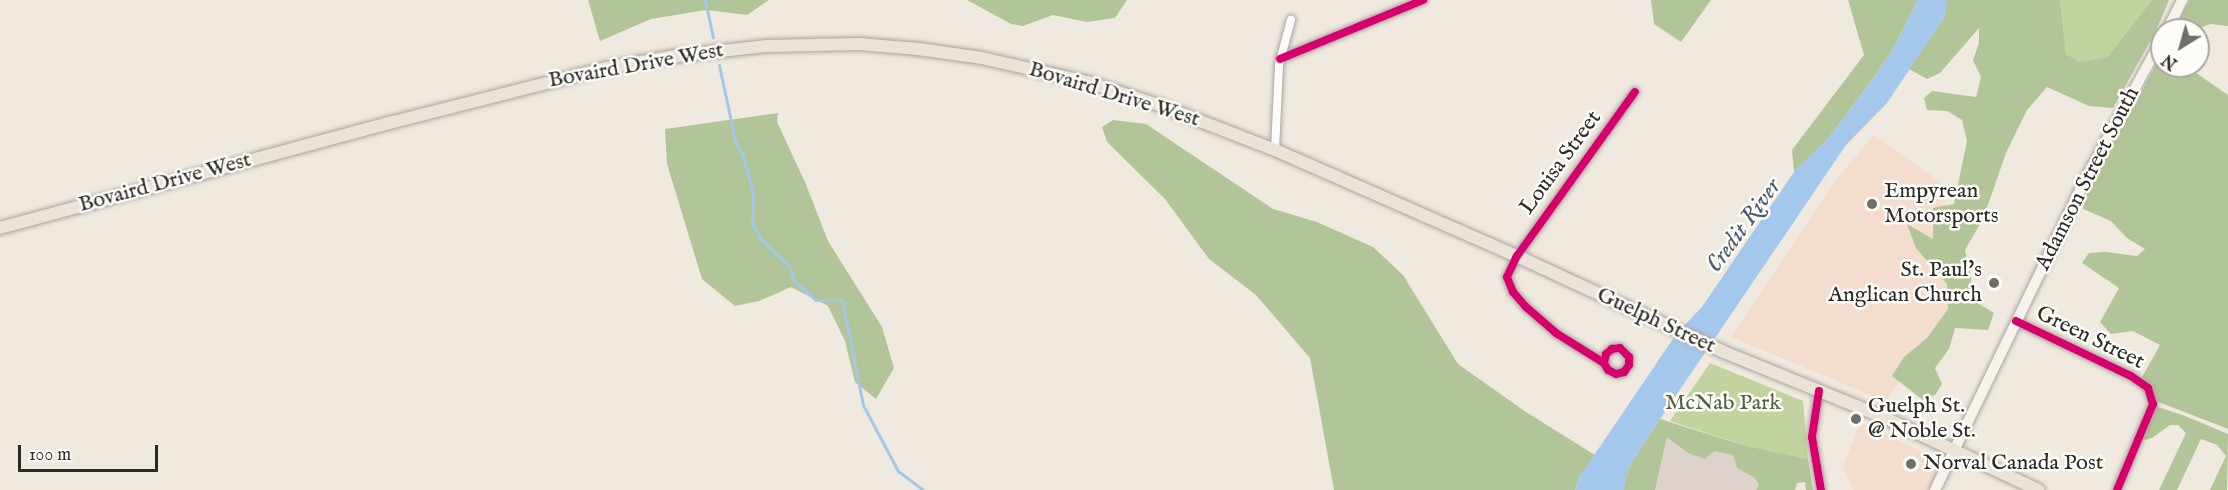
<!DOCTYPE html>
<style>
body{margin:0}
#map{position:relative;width:2228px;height:490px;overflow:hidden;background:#f0e9df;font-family:"IM FELL English",serif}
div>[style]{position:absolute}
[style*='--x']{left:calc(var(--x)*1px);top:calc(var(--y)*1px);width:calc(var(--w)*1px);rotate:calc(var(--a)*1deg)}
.built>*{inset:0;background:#f2ddce}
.industrial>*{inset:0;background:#ded2cc}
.green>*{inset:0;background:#c3d39f}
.forest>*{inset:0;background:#b2c598}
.water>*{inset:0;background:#a4c7ec}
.stream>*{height:3px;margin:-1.5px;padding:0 1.5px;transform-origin:1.5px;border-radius:1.5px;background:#a4c7ec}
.roads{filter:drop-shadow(0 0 2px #a9a59f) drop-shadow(0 0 2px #a9a59f)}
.street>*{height:8px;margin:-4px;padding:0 4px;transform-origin:4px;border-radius:4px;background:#fdfcfa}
.secondary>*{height:10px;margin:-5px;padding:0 5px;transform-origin:5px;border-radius:5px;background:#f6f2ec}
.primary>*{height:12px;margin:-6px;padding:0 6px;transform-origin:6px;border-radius:6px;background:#ebe3d7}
.cycleway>*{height:8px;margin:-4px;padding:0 4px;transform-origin:4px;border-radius:4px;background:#d6006c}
.dots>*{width:16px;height:16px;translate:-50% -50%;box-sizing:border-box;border:3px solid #fdfcf7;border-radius:50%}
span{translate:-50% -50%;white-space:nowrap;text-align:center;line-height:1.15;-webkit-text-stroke:5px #fdfcf7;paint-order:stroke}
.street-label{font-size:22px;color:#2b2b2b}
.poi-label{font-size:22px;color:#2b2b2b}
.left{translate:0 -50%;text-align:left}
.right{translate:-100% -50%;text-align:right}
.park-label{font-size:22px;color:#546041}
.water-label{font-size:24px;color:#4a5c70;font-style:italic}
.north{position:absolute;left:2150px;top:18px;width:60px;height:60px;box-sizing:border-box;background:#fdfcf7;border:2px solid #a9a8a5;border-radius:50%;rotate:217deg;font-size:16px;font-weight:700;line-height:24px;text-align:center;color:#2b2b2b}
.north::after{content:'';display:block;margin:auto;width:21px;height:27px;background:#706e6a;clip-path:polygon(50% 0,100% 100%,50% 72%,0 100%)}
.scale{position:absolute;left:18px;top:445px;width:140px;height:27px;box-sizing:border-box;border:3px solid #2b2b2b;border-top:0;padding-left:8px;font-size:18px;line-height:21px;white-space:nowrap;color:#2b2b2b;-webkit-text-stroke:4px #fdfcf7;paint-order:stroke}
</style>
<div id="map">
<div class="built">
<i style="clip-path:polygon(1874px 135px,1947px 187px,1940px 243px,1956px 302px,1935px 336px,1885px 401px,1731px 337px,1835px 181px)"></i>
<i style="clip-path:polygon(1860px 423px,1942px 461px,1928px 490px,1853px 490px,1843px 466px)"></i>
</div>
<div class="industrial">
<i style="clip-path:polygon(1667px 437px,1733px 455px,1737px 468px,1755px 478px,1759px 485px,1756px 490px,1655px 490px)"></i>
</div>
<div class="green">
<i style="clip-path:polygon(2060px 0,2152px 0,2107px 57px,2080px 62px,2066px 54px)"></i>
<i style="clip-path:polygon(1710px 363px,1803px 401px,1808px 459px,1743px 445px,1670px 421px)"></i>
</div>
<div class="forest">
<i style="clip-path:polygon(588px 0,769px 0,747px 15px,706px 10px,651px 19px,600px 41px)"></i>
<i style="clip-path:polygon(967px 0,1127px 0,1115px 18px,1087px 22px,1053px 15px,1023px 26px,1011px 24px)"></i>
<i style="clip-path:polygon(1651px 0,1711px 0,1681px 42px,1654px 24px)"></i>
<i style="clip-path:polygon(1848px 0,1918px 0,1892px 51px,1872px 80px,1828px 139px,1794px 172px,1792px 150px,1864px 55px)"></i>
<i style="clip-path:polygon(1947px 0,2060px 0,2066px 54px,2080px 62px,2107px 57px,2152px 0,2169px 0,2156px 31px,2113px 108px,2089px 106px,2047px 87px,2027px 110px,2006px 153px,1983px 219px,1965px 250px,1971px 278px,1969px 298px,1994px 313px,1988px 330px,1955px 328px,1949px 349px,1935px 368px,1942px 384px,1935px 395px,1923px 400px,1892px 376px,1904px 357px,1927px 338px,1948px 309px,1947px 284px,1916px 248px,1907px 224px,1933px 239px,1933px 208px,1954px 204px,1967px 141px,1962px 120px,1947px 111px,1927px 110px,1924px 98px,1932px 91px,1976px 97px,1981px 77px,1973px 60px,1979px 43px,1979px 28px,1940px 73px,1927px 79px,1909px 69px,1944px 18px)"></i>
<i style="clip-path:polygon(2190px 0,2228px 0,2228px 26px,2210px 24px,2195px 30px,2174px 30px)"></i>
<i style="clip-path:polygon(2162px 54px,2162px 66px,2186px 66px,2228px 95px,2228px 429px,2156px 401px,2154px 393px,2141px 379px,2160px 345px,2133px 331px,2111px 334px,2100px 322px,2119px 288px,2082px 263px,2089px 253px,2106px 252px,2137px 256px,2145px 249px,2127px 238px,2111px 221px,2083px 209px,2088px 190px)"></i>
<i style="clip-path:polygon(778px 113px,777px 122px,805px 182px,828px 241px,882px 327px,894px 368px,876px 399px,855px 382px,845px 341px,828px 306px,791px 287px,759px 301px,735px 306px,702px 279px,667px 164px,665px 129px)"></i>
<i style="clip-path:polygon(1113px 120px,1146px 124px,1273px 209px,1317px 222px,1373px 247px,1403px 275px,1458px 364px,1526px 412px,1595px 455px,1580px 476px,1575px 490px,1334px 490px,1310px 358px,1256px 295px,1209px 259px,1165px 199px,1107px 142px,1102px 127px)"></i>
<i style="clip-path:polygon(2155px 406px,2185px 416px,2228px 434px,2227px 490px,2210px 490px,2226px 456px,2217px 445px,2201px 439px,2177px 490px,2159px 490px,2186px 433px,2178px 425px,2170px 425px,2152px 438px,2145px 440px,2140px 437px)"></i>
<i style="clip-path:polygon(1660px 419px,1743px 445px,1808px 459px,1813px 490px,1806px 490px,1805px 482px,1797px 483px,1795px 490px,1756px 490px,1759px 485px,1755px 478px,1737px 468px,1733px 455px,1714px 451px,1705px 459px,1688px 453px,1667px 437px,1655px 490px,1623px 490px,1629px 467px)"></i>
</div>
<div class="water">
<i style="clip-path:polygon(1918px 0,1947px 0,1944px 18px,1887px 103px,1846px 145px,1660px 419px,1629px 467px,1623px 490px,1575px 490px,1580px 476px,1677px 333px,1702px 307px,1794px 172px,1828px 139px,1872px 80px,1892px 51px)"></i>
</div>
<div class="stream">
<i style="--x:705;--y:0;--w:38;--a:78"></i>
<i style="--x:719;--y:65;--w:77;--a:78"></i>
<i style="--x:735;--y:140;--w:18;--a:63"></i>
<i style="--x:743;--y:156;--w:38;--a:75"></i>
<i style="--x:753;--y:193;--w:29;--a:92"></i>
<i style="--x:752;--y:222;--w:18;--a:63"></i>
<i style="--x:760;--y:238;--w:42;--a:44"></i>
<i style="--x:790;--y:267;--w:15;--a:74"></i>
<i style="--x:794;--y:281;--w:29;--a:41"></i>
<i style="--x:816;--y:300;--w:26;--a:0"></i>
<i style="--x:842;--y:300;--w:107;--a:78.7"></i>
<i style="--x:863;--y:405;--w:75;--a:62.1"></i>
<i style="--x:898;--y:471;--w:31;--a:37"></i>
</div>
<div class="roads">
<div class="street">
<i style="--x:1280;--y:59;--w:155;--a:-22.4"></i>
<i style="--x:1275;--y:150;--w:85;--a:-87.3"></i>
<i style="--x:1279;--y:65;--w:47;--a:-75.1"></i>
<i style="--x:2016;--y:321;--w:127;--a:25.6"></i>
<i style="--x:2131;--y:376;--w:21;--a:35"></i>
<i style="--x:2148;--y:388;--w:17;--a:73"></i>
<i style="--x:2153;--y:404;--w:93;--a:112.7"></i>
<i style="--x:1604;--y:363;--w:9;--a:-77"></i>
<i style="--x:1606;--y:354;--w:8;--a:-40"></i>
<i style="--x:1612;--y:349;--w:8;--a:-7"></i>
<i style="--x:1620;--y:348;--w:13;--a:45"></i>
<i style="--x:1629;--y:357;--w:8;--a:90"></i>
<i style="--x:1629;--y:365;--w:9;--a:126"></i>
<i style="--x:1624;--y:372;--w:8;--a:166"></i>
<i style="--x:1616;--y:374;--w:9;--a:-153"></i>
<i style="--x:1608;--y:370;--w:8;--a:-120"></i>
<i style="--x:1604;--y:363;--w:57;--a:-148"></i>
<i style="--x:1556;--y:333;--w:40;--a:-139"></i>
<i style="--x:1526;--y:307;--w:20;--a:-131"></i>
<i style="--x:1513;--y:292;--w:16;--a:-112"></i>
<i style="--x:1507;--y:277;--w:23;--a:-65"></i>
<i style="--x:1517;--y:256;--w:202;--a:-54.3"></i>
<i style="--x:1819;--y:391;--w:47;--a:98.7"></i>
<i style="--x:1812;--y:437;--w:54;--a:80.4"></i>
</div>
<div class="secondary">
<i style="--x:2167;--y:30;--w:34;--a:-63"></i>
<i style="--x:1935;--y:490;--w:349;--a:-64.2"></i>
<i style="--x:2087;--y:176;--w:156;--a:-61.3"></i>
</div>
<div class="primary">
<i style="--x:0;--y:228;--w:407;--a:-15.1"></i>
<i style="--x:393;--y:122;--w:220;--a:-14.2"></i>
<i style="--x:606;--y:68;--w:71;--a:-9.7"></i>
<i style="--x:676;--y:56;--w:92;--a:-6.3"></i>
<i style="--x:767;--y:46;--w:93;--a:-1.2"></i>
<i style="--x:860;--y:44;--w:58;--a:4.9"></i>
<i style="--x:918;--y:49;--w:65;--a:8"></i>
<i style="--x:982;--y:58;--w:108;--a:12.9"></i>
<i style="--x:1087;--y:82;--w:76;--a:17.7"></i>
<i style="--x:1159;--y:105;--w:124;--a:21.2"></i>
<i style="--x:1275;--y:150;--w:264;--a:23.7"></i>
<i style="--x:1517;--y:256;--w:228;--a:24.9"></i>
<i style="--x:1724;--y:352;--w:170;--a:22.2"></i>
<i style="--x:1881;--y:416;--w:174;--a:25.2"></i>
</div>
</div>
<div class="cycleway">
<i style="--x:1280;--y:59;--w:155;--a:-22.4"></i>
<i style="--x:2016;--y:321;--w:127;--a:25.6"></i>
<i style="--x:2131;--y:376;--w:21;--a:35"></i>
<i style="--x:2148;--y:388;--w:17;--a:73"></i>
<i style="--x:2153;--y:404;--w:93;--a:112.7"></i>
<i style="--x:1604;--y:363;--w:9;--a:-77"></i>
<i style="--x:1606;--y:354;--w:8;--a:-40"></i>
<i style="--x:1612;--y:349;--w:8;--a:-7"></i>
<i style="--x:1620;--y:348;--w:13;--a:45"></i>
<i style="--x:1629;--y:357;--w:8;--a:90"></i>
<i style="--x:1629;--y:365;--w:9;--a:126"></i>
<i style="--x:1624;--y:372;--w:8;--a:166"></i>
<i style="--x:1616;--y:374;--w:9;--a:-153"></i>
<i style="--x:1608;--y:370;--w:8;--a:-120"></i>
<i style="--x:1604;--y:363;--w:57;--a:-148"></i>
<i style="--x:1556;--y:333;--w:40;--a:-139"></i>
<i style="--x:1526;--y:307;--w:20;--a:-131"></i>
<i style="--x:1513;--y:292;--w:16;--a:-112"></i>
<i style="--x:1507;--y:277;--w:23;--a:-65"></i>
<i style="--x:1517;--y:256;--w:202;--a:-54.3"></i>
<i style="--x:1819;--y:391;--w:47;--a:98.7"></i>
<i style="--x:1812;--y:437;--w:54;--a:80.4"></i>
</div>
<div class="dots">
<i style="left:1872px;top:204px;background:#706e6a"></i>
<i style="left:1994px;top:283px;background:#706e6a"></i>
<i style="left:1856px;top:419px;background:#706e6a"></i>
<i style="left:1911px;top:464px;background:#706e6a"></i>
</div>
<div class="street-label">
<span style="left:636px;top:66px;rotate:-10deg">Bovaird Drive West</span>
<span style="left:1114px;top:95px;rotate:17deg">Bovaird Drive West</span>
<span style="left:1561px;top:163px;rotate:-54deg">Louisa Street</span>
<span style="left:2088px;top:179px;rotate:-63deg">Adamson Street South</span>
<span style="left:165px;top:183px;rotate:-15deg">Bovaird Drive West</span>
<span style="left:1656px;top:321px;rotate:25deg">Guelph Street</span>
<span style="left:2090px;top:338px;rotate:26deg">Green Street</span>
</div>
<div class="poi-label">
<span class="left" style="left:1884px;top:204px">Empyrean<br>Motorsports</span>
<span class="right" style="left:1982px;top:283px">St. Paul's<br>Anglican Church</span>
<span class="left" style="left:1868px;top:419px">Guelph St.<br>@ Noble St.</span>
<span class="left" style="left:1923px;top:464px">Norval Canada Post</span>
</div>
<div class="park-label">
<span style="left:1723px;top:404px">McNab Park</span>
</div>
<div class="water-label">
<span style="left:1744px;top:226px;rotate:-54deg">Credit River</span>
</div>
<div class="north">N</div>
<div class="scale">100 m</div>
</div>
